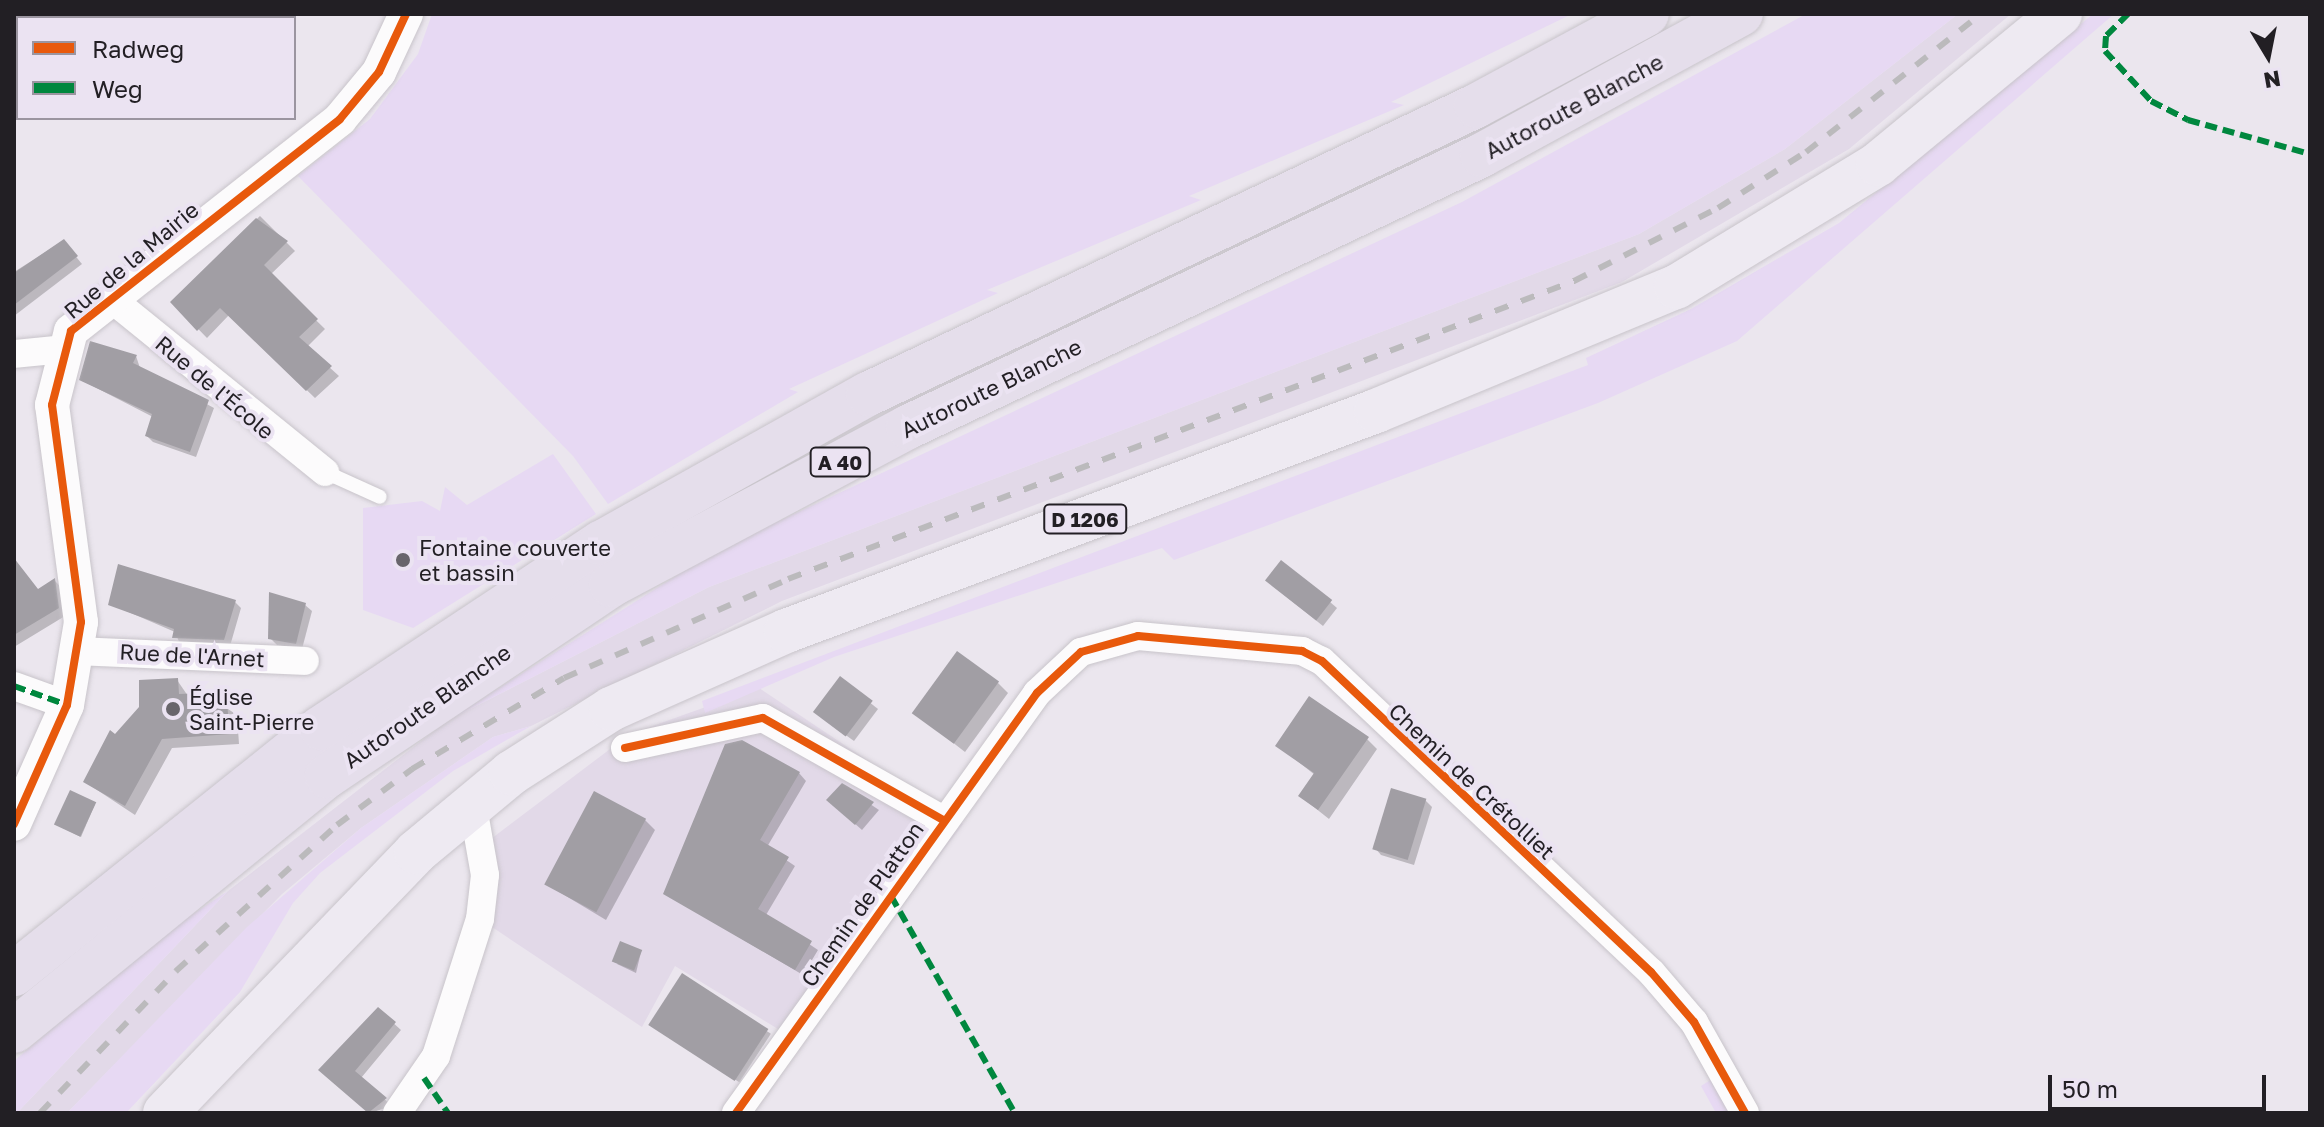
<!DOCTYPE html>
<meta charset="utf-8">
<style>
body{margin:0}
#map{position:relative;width:2324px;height:1127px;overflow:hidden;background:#ebe6ee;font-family:"Golos Text",sans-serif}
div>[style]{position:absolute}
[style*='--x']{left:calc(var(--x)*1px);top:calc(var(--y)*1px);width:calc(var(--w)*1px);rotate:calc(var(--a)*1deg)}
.built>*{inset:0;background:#e2d9e8}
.green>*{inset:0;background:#e7d9f3}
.shadow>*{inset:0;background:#0003;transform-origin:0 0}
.building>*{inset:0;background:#a19ea4;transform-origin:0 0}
.roads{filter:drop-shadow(0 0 2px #c8c4ca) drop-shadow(0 0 2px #c8c4ca)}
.service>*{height:14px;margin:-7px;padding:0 7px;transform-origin:7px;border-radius:7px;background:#fcfbfc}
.minor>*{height:28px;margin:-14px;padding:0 14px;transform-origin:14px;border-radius:14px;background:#fcfbfc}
.tertiary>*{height:34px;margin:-17px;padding:0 17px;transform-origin:17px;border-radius:17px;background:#fcfbfc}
.primary>*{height:44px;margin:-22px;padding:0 22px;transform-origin:22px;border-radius:22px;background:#eeeaf2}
.motorway>*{height:44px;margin:-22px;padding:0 22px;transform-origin:22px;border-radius:22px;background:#e5deeb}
.rail>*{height:6px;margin-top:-3px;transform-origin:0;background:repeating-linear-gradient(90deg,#bbbabc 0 14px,transparent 0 28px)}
.quiet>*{height:6px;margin-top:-3px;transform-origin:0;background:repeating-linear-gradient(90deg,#00873e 0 12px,transparent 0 18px)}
.cycleway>*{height:8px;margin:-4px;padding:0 4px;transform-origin:4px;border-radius:4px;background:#e8590c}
.dots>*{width:22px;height:22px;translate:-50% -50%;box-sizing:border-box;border:4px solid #ebe3f2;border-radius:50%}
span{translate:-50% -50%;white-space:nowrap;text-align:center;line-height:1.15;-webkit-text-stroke:8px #ebe3f2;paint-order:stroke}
.shield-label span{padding:2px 6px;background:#ebe3f2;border:2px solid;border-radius:6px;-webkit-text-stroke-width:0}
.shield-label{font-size:20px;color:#221f24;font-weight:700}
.street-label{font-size:22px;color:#221f24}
.poi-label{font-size:22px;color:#221f24}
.left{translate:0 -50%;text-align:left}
.frame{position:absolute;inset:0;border:16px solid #221f24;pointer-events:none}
.legend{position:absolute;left:16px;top:16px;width:280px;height:104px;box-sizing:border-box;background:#ebe3f2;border:2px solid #9b95a0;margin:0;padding:10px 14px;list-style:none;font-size:24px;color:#221f24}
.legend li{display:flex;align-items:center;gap:16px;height:40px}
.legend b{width:40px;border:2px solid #9b95a0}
.north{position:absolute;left:2228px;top:16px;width:80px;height:80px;-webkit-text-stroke:6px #ebe3f2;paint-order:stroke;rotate:170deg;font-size:22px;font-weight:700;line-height:32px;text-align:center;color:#221f24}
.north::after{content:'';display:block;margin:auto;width:28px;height:36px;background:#221f24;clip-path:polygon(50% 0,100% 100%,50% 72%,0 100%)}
.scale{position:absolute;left:2048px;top:1075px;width:218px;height:36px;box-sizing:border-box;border:4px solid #221f24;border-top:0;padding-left:10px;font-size:24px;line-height:28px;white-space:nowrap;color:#221f24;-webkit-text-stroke:6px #ebe3f2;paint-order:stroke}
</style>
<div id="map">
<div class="built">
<i style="clip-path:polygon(1958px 14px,2011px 14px,1849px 149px,1622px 282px,782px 601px,531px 726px,493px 737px,361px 828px,282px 894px,67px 1113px,17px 1113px,228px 891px,447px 721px,709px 587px,1639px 234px,1785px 149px)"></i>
<i style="clip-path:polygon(759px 688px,963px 824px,801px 1043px,675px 966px,642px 1027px,480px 919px,483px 845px,630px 734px)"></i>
</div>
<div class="green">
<i style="clip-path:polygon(432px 14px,589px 15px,1572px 14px,1391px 102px,1404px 105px,1189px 196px,1201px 200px,987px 290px,998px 293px,789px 389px,798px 392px,608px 504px,573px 456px,298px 176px,370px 119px,418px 54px)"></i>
<i style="clip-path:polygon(1806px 14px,1958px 14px,1785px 149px,1639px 234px,709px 587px,447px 721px,717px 550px,1462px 202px)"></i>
<i style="clip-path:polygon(2093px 14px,2114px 14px,1737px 341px,1598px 403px,1174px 560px,1162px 548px,834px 657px,705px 713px,702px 701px,1588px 365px,1586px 358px,1691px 309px,1839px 223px)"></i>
<i style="clip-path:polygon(553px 454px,596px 514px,413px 628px,363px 610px,363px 508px,422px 501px,440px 511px,445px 487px,467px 505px)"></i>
<i style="clip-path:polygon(531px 726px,453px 771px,320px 873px,293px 903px,240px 992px,126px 1113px,67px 1113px,247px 927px,361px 828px,493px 737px)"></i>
<i style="clip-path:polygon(228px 891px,17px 1113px,14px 1113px,14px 1061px,167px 931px)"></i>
<i style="clip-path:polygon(1712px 1079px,1732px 1113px,1716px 1113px,1701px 1086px)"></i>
</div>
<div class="shadow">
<i style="clip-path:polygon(260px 216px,295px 251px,270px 275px,325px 329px,307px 347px,339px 376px,315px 398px,229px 315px,207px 338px,172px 302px)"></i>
<i style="clip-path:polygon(63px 241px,82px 264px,14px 316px,14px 272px)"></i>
<i style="clip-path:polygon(136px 356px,140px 368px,214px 408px,196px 457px,153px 442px,147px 436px,153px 417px,81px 380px)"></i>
<i style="clip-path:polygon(14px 560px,38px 591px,55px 581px,62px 588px,65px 616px,14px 647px)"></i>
<i style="clip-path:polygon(1274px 587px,1330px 602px,1337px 608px,1323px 626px)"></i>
<i style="clip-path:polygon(235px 602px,241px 608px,230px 646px,180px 644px,175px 632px,110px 604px)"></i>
<i style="clip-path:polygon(305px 605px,312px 611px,302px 649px,277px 645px,270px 638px)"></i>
<i style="clip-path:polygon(840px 679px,878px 709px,854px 741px,822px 718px)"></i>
<i style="clip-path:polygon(177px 680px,188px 696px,207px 695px,237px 715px,239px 744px,172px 748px,135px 815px,85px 782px,116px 737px)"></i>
<i style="clip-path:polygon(998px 683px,1008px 693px,965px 752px,915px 713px)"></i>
<i style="clip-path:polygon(1367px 739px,1377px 749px,1329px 819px,1300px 796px,1315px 775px,1277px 745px)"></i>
<i style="clip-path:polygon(799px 773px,806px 781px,767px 847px,795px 866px,766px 915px,818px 950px,803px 975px,666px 894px)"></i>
<i style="clip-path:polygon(842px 785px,879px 810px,862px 830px,835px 806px)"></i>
<i style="clip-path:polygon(1425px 800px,1432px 807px,1414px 865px,1381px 855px,1375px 848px)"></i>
<i style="clip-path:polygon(95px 804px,81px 837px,59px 826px)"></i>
<i style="clip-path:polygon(645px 820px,655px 830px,606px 920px,546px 884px)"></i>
<i style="clip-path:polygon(641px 952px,636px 973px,617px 964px)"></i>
<i style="left:682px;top:976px;width:106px;height:58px;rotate:33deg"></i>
<i style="clip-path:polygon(379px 1010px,401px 1030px,361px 1078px,392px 1106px,370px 1113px,327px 1076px)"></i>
</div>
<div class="building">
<i style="clip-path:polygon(256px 218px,288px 241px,264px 265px,318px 319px,299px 337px,332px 366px,306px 391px,220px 308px,197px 331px,170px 302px)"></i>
<i style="clip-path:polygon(64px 239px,78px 256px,14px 305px,14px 273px)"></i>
<i style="clip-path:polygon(90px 341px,137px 355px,133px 363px,209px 400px,190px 452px,145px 436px,152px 414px,79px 380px)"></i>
<i style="clip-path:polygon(14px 558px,38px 589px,55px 578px,59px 608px,14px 635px)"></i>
<i style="left:1281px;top:560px;width:65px;height:26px;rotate:38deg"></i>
<i style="clip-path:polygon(118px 564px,236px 600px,224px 640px,172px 638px,174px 629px,108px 605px)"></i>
<i style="clip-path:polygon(269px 592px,306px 603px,296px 644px,268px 639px)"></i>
<i style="left:957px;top:651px;width:52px;height:77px;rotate:36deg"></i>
<i style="left:840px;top:676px;width:41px;height:45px;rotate:37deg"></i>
<i style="clip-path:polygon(178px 678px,179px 694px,208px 693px,209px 704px,227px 703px,230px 734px,162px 739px,125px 806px,83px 782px,110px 730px,115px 734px,139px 707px,139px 680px)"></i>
<i style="clip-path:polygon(1309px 696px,1369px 737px,1318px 810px,1298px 796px,1314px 773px,1275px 746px)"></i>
<i style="clip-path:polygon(742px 740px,800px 772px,760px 840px,789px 857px,758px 909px,812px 941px,795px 970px,663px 894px,725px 744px)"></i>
<i style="clip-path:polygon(842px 783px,874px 802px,855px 825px,826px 800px)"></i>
<i style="left:1391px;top:788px;width:37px;height:64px;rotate:17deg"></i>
<i style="left:70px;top:790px;width:29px;height:38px;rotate:25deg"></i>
<i style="left:594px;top:791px;width:59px;height:106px;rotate:28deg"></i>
<i style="left:620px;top:941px;width:24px;height:22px;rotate:22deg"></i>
<i style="left:682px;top:973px;width:103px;height:62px;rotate:33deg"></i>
<i style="clip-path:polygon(378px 1007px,396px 1022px,355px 1071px,387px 1098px,368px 1113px,318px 1070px)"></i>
</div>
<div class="roads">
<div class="service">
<i style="--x:325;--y:472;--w:60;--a:24.4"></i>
</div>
<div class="minor">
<i style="--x:109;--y:297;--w:278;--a:39"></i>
<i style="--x:14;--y:354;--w:51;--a:-5.6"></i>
<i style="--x:78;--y:651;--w:227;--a:2.5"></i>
<i style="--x:14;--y:686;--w:56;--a:19.7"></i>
<i style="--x:625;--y:748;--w:141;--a:-12.3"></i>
<i style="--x:763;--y:718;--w:207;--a:29.5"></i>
<i style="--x:397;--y:1113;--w:69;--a:-55.6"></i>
<i style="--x:436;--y:1056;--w:144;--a:-72.2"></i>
<i style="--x:480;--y:919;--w:44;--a:-83.5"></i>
<i style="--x:485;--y:875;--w:75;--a:-100"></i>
<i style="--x:736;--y:1113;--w:517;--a:-54.37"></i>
<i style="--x:1037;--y:693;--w:60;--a:-43"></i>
<i style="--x:1081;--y:652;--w:59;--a:-15.7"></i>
<i style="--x:1138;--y:636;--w:165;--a:5.2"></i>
<i style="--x:1302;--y:651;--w:22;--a:27"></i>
<i style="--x:1322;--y:661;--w:453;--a:43.4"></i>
<i style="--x:1651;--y:972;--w:66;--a:49.3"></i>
<i style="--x:1694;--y:1022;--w:104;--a:60.7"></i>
</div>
<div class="tertiary">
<i style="--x:14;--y:824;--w:130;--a:-66"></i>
<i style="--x:67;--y:705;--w:84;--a:-80.4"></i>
<i style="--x:81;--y:622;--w:219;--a:-97.6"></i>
<i style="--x:52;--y:405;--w:76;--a:-75.6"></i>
<i style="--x:71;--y:331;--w:342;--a:-38.2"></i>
<i style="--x:340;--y:119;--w:61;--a:-50.3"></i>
<i style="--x:379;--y:72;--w:64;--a:-65"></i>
</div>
<div class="primary">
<i style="--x:165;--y:1113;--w:362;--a:-46.1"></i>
<i style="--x:416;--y:852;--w:124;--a:-39.7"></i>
<i style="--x:511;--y:773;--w:119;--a:-32.6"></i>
<i style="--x:611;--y:709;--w:192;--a:-24"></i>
<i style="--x:786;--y:631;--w:630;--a:-20.45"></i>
<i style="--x:1376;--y:411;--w:325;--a:-22.5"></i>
<i style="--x:1676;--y:287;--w:237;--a:-31.3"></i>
<i style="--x:1878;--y:164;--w:236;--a:-39.5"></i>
</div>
<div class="motorway">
<i style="--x:14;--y:974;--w:393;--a:-38.7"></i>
<i style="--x:321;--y:728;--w:336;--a:-33.5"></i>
<i style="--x:601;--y:543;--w:306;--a:-29.2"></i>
<i style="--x:868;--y:394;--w:673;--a:-25.35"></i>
<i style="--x:1476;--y:106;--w:194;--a:-28.3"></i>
<i style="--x:14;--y:1031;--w:404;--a:-39.2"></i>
<i style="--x:327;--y:776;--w:342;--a:-33.9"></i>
<i style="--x:611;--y:585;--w:336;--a:-28"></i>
<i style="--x:908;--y:427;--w:635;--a:-25.35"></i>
<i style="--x:1482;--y:155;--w:295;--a:-28.6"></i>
</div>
</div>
<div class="rail">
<i style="--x:40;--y:1113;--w:197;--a:-46.2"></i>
<i style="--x:176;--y:971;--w:217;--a:-42.2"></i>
<i style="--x:337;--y:825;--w:94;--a:-36.7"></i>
<i style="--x:412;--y:769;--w:177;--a:-30.9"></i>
<i style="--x:564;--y:678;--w:245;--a:-23.8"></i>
<i style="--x:788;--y:579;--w:841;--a:-20.76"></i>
<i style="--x:1574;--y:281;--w:161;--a:-26.9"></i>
<i style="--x:1718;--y:208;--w:104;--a:-32.5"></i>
<i style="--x:1806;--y:152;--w:223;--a:-38.3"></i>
</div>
<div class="quiet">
<i style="--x:2128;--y:14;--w:31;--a:135"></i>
<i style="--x:2106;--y:36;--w:15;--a:94"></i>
<i style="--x:2105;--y:51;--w:68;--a:47.4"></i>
<i style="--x:2151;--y:101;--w:42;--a:27.2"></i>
<i style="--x:2188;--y:120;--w:127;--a:15.6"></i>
<i style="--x:14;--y:686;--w:56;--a:19.7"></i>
<i style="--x:891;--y:896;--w:250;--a:60.3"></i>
<i style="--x:424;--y:1078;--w:42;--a:55.6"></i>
</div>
<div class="cycleway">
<i style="--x:625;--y:748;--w:141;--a:-12.3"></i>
<i style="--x:763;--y:718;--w:207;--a:29.5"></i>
<i style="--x:14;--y:824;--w:130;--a:-66"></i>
<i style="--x:67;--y:705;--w:84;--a:-80.4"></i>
<i style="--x:81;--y:622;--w:219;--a:-97.6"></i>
<i style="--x:52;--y:405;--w:76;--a:-75.6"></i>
<i style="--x:71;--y:331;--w:342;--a:-38.2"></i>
<i style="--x:340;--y:119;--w:61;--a:-50.3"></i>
<i style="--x:379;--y:72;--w:64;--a:-65"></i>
<i style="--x:736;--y:1113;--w:517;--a:-54.37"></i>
<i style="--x:1037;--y:693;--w:60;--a:-43"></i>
<i style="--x:1081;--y:652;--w:59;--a:-15.7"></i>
<i style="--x:1138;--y:636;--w:165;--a:5.2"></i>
<i style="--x:1302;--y:651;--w:22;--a:27"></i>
<i style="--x:1322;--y:661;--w:453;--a:43.4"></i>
<i style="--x:1651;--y:972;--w:66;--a:49.3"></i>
<i style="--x:1694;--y:1022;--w:104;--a:60.7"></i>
</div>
<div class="dots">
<i style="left:403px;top:560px;background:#68656b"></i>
<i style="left:173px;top:709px;background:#68656b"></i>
</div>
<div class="shield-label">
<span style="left:840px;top:462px">A 40</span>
<span style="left:1085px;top:519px">D 1206</span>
</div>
<div class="street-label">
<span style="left:1574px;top:106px;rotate:-28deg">Autoroute Blanche</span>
<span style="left:131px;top:260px;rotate:-40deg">Rue de la Mairie</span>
<span style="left:215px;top:387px;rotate:40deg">Rue de l'École</span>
<span style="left:991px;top:388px;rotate:-26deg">Autoroute Blanche</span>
<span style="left:192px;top:655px;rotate:3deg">Rue de l'Arnet</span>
<span style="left:427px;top:706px;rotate:-35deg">Autoroute Blanche</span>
<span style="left:1472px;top:781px;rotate:43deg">Chemin de Crétolliet</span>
<span style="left:862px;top:904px;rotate:-55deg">Chemin de Platton</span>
</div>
<div class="poi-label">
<span class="left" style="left:419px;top:560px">Fontaine couverte<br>et bassin</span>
<span class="left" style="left:189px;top:709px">Église<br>Saint-Pierre</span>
</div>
<div class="frame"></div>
<ul class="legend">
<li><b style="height:10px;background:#e8590c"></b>Radweg</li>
<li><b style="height:10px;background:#00873e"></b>Weg</li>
</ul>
<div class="north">N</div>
<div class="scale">50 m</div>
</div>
